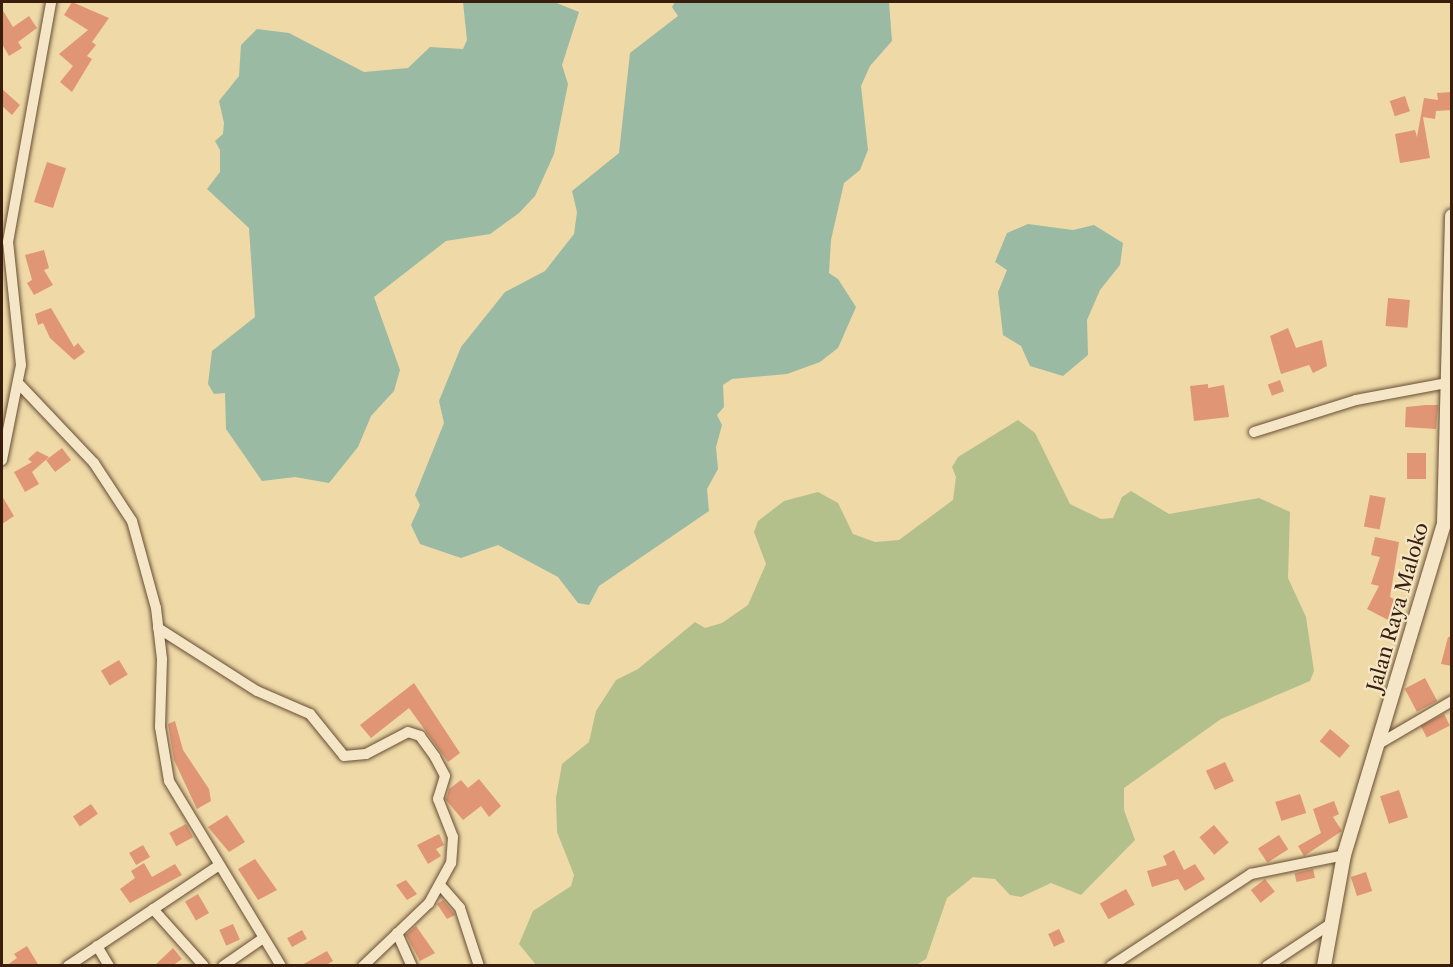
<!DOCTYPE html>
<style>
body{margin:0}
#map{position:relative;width:1453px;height:967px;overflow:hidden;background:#eed9a7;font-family:"Libre Caslon Text",serif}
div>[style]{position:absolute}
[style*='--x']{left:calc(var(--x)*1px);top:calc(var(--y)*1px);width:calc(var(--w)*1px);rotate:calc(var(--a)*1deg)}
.green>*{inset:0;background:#b3c08c}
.water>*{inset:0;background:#9abaa4}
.building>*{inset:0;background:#e09674;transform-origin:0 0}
.roads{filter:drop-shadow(0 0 2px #674d34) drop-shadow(0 0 2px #674d34)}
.street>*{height:10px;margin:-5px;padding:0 5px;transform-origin:5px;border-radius:5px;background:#f4e6c6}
.secondary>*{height:14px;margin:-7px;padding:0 7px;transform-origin:7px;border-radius:7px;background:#f4e6c6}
span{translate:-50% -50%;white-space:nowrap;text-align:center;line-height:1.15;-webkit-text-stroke:4.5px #f4e6c6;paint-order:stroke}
.street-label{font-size:20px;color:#3a1e0d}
.frame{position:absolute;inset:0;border:3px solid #3a1e0d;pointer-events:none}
</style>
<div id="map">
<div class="green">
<i style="clip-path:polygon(1018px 420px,1035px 433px,1070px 504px,1101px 519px,1113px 518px,1122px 497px,1131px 491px,1169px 514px,1259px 498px,1290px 512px,1288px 578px,1306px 617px,1314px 671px,1310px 681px,1221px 719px,1124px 788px,1124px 810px,1135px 840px,1081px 895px,1051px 883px,1021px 897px,1010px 895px,995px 879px,973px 877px,947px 898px,926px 959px,916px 965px,536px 965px,519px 944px,533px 911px,571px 886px,574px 875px,557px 832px,556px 798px,562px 764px,589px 742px,596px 711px,616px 680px,638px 669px,695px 622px,705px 628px,722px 623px,748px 605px,766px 564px,754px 532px,758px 521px,784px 501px,818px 492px,838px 503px,853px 534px,875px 542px,899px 540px,953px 500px,956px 477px,952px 467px,958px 457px)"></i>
</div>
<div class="water">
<i style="clip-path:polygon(463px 2px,554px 2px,579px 12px,562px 65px,568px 84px,554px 154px,535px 196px,519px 213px,490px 234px,446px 241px,374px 297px,400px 370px,394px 391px,371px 416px,358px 447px,329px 483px,295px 477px,262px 481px,226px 429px,225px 393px,214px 394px,208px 384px,212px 351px,255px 317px,249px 228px,207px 189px,220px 172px,220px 150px,215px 141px,223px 134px,224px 123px,219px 101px,239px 76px,241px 45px,257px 29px,289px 33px,364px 72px,408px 68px,430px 47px,463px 49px,467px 40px)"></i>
<i style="clip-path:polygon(675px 2px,889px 2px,892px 41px,870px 66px,861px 86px,868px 150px,860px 170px,844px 183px,831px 240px,829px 273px,838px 279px,856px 307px,838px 348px,820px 362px,787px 374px,732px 379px,723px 385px,724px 407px,717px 415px,722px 425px,716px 447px,718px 469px,707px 489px,709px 511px,599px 586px,589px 605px,578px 603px,558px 577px,498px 545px,461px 558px,420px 544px,411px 525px,420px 505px,415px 495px,444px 423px,439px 401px,461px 347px,505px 292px,545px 271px,574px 234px,577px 212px,572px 191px,619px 153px,630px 53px,678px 16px,672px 7px)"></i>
<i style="clip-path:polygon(1028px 224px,1073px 230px,1094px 225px,1123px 243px,1120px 265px,1100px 290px,1087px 320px,1088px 355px,1063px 376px,1030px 366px,1021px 346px,1003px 335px,998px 292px,1007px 270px,995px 262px,1007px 233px)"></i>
</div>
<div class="building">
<i style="clip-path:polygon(72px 2px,109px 18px,92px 42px,96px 45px,87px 56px,92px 59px,72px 92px,60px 82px,73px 66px,59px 54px,88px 30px,64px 15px)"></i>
<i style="clip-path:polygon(2px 9px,13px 27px,29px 16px,37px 28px,18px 42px,22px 48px,9px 56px,2px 44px)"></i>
<i style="clip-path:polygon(2px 89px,20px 105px,12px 115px,2px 106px)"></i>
<i style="clip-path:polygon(1452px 92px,1452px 110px,1436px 111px,1435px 119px,1423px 117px,1430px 158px,1400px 163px,1395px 134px,1415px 130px,1417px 137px,1424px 98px,1438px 100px,1437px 93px)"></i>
<i style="left:1405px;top:96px;width:16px;height:16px;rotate:72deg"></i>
<i style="left:47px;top:162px;width:20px;height:42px;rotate:18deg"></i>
<i style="clip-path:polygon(44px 250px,49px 268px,44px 270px,53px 285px,34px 295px,27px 283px,32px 280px,25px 255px)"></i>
<i style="left:1388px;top:298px;width:22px;height:28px;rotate:5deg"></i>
<i style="clip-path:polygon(51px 308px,74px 347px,78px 343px,85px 352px,74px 360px,50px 338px,43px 323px,38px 325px,35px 314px)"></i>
<i style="clip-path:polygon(1288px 328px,1296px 348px,1322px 340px,1327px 366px,1313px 373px,1309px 365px,1281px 374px,1270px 336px)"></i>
<i style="left:1280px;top:380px;width:12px;height:13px;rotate:70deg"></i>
<i style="clip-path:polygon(1208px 384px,1208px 388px,1224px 385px,1229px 417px,1194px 421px,1190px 386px)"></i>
<i style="clip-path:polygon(1426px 405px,1438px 405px,1436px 429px,1405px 427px,1406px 407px)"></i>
<i style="left:62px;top:448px;width:15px;height:20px;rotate:53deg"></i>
<i style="clip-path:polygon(37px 451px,49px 457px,32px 472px,39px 484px,25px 492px,14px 472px,32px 462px,28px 459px)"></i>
<i style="left:1407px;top:453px;width:19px;height:26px"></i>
<i style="left:1370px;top:495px;width:16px;height:32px;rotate:11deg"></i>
<i style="clip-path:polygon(2px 496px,14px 516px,2px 524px)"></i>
<i style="clip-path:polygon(1375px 537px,1399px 542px,1390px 597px,1400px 602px,1390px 621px,1367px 609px,1379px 586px,1371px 584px,1380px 557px,1371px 555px)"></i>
<i style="clip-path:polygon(1448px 637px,1452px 637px,1452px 666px,1441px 664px)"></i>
<i style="left:119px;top:660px;width:17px;height:21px;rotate:59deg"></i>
<i style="left:1425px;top:678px;width:26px;height:23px;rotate:62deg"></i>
<i style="clip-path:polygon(414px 683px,460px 753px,448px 762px,409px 708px,371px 738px,360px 725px)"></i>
<i style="left:1444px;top:714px;width:13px;height:26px;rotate:63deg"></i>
<i style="clip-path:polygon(175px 721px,183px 750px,209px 789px,211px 801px,197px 809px,174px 760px,168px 724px)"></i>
<i style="left:1330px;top:729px;width:26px;height:16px;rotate:40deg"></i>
<i style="left:1225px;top:762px;width:21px;height:21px;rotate:65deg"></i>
<i style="clip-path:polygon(479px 779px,501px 806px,489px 817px,481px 806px,463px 820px,446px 800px,449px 789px,461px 780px,468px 788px)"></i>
<i style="left:1399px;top:790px;width:29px;height:20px;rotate:72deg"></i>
<i style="left:1300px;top:794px;width:20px;height:26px;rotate:72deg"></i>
<i style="clip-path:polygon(1334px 801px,1339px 814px,1333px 817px,1342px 831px,1304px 856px,1298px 846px,1321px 833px,1313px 809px)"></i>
<i style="left:91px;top:804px;width:12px;height:22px;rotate:55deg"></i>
<i style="clip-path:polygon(227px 815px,245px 842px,229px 852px,208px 827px)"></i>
<i style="left:186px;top:824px;width:15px;height:19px;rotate:62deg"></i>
<i style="left:1214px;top:825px;width:23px;height:19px;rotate:50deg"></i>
<i style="clip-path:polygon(439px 834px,444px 845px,436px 849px,441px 856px,428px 864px,417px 845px)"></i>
<i style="left:1279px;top:835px;width:17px;height:25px;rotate:57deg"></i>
<i style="left:143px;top:845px;width:14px;height:16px;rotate:60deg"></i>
<i style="clip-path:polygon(1174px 850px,1184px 870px,1195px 864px,1205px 879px,1185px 891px,1178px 879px,1152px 887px,1147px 871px,1167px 865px,1163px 856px)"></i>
<i style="clip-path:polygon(255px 859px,277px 890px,258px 900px,238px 869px)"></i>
<i style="clip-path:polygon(144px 863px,152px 877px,175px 864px,182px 875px,130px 903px,120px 889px,135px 878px,131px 871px)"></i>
<i style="left:1313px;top:869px;width:9px;height:19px;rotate:77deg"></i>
<i style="left:1366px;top:872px;width:20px;height:16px;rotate:72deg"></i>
<i style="left:1265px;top:879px;width:16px;height:18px;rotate:52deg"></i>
<i style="clip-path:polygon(406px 880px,417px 894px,407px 900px,396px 885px)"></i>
<i style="left:1126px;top:889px;width:18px;height:30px;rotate:61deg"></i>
<i style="left:198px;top:894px;width:22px;height:15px;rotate:60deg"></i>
<i style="clip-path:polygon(443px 900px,453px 912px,455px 915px,447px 919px,437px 904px)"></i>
<i style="left:233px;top:924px;width:17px;height:15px;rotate:66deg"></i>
<i style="clip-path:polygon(416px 926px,435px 953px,420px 961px,406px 935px)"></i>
<i style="left:1059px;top:929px;width:14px;height:12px;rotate:65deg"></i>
<i style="left:302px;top:930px;width:10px;height:17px;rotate:61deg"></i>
<i style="clip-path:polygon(27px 946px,39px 966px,6px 966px,17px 958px,14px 954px)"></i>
<i style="clip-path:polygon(173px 948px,182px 959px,172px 966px,154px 966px)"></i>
<i style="clip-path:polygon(327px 951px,333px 961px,325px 966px,300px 966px)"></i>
</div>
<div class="roads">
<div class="street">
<i style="--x:20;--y:385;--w:108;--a:46.5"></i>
<i style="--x:94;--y:463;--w:69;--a:56.8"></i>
<i style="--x:132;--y:521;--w:90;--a:74.6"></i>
<i style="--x:156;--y:608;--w:51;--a:83.3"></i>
<i style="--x:162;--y:659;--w:68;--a:91.7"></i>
<i style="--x:160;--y:727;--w:55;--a:80.5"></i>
<i style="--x:169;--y:781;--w:216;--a:58.8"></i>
<i style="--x:1254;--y:432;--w:107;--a:-17.4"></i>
<i style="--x:1356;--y:400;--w:93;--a:-10.6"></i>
<i style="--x:2;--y:460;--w:97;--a:-78.7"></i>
<i style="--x:21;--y:365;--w:124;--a:-96"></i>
<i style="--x:8;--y:242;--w:244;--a:-79.8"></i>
<i style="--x:158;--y:628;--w:117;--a:32.5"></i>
<i style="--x:257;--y:691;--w:58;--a:23.5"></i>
<i style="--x:310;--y:714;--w:54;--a:51"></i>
<i style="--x:344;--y:756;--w:22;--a:-5"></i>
<i style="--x:366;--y:754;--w:47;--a:-27.6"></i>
<i style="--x:408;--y:732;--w:13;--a:18"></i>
<i style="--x:420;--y:736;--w:26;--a:54"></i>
<i style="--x:435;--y:757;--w:21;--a:62"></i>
<i style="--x:445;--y:776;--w:24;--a:107"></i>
<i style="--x:438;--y:799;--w:41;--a:68.5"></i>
<i style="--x:453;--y:837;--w:26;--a:94"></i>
<i style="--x:451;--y:863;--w:46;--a:118.8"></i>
<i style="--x:429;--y:903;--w:91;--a:136.3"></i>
<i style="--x:1377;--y:745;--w:87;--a:-30.4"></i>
<i style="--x:441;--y:886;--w:29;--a:49"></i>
<i style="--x:460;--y:908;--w:61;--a:71.9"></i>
<i style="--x:153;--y:909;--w:76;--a:48.2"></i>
<i style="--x:397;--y:933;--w:36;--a:66"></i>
<i style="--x:97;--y:946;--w:23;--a:59"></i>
<i style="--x:68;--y:966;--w:180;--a:-33.7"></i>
<i style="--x:223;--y:966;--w:47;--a:-34.7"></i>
<i style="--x:1111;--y:966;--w:168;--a:-33.3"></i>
<i style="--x:1251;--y:874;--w:95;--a:-11.5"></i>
<i style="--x:1267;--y:966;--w:74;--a:-33.5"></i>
</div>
<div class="secondary">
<i style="--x:1324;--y:966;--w:113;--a:-79.8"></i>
<i style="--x:1344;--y:855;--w:346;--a:-73.2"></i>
<i style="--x:1444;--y:524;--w:308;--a:-88.5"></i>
</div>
</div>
<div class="street-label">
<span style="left:1398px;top:607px;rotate:-74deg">Jalan Raya Maloko</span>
</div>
<div class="frame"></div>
</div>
